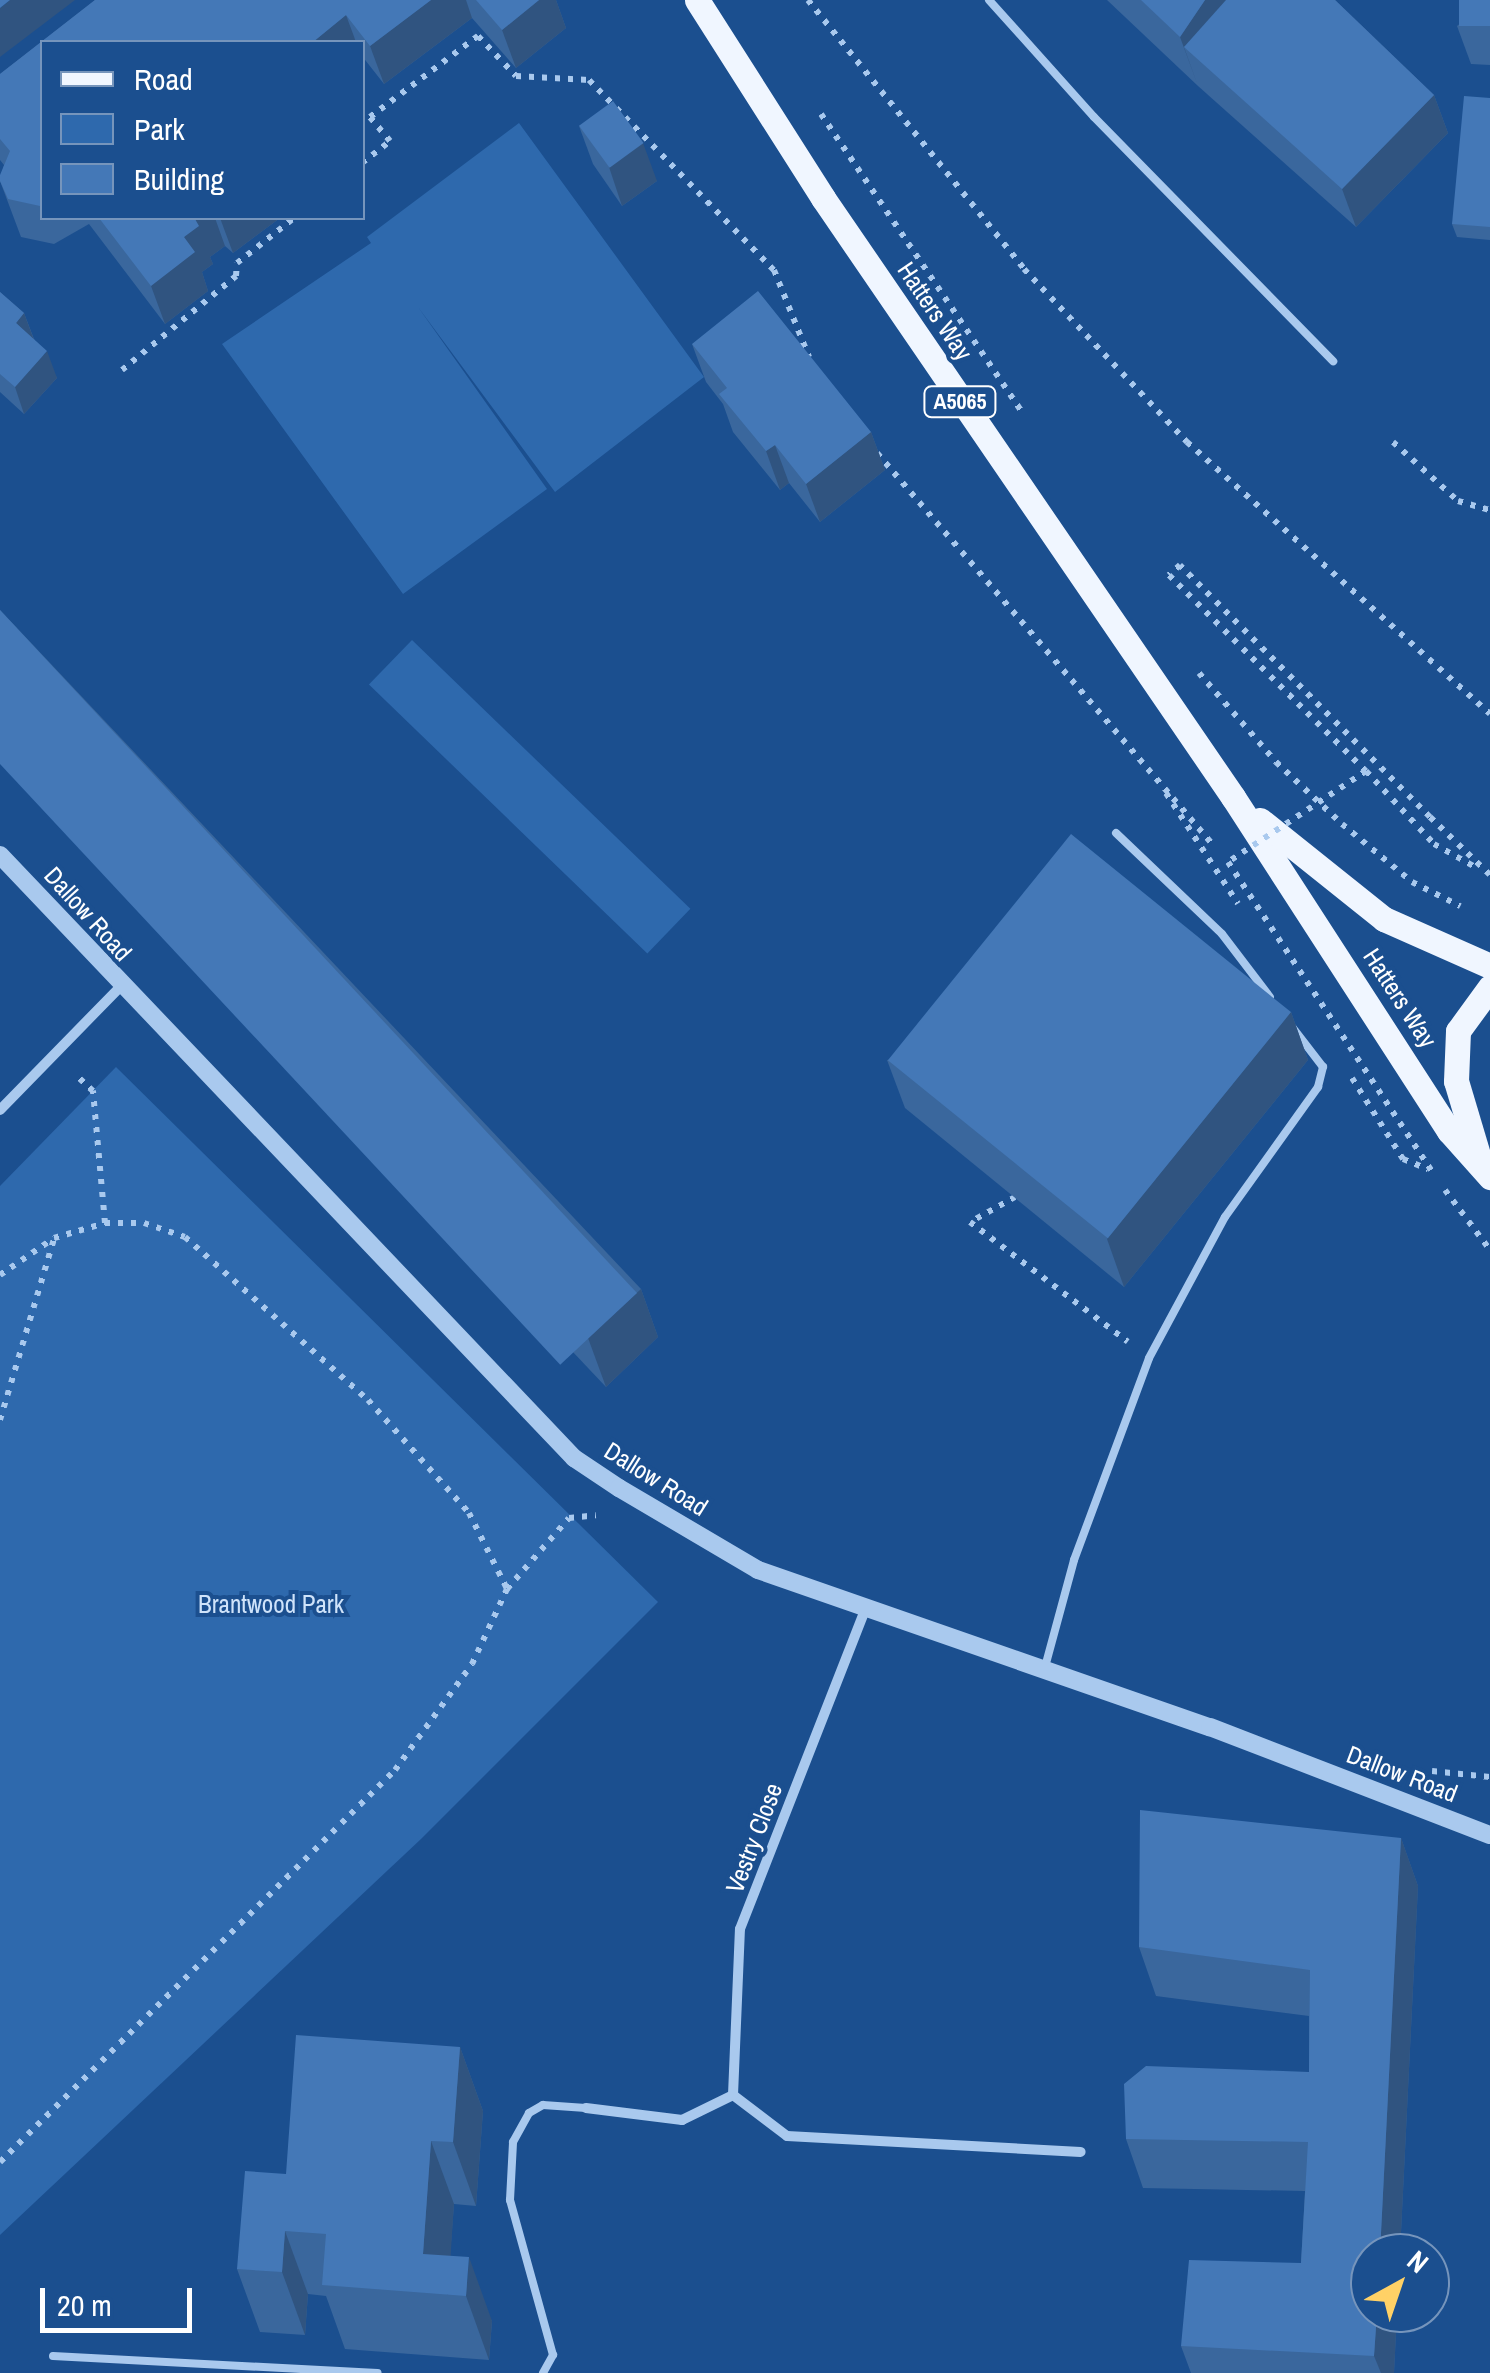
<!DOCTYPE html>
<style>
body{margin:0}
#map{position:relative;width:1490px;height:2373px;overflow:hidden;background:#1b4f8f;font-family:"Archivo Narrow",sans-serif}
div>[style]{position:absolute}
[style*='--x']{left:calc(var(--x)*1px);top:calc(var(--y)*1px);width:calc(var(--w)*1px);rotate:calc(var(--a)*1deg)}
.green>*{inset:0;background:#2e69ad;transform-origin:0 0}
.path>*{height:6px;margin-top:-3px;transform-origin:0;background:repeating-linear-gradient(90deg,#a9c9ee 0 5px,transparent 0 13px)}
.service>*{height:8px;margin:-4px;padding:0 4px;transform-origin:4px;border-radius:4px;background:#a9c9ee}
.minor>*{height:10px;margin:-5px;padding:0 5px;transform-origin:5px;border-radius:5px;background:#a9c9ee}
.tertiary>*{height:18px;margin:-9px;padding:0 9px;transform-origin:9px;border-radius:9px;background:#a9c9ee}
.primary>*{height:25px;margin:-12.5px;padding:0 12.5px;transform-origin:12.5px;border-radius:12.5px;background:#f0f6ff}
.path-bridge>*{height:6px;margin-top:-3px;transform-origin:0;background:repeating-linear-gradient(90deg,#a9c9ee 0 5px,transparent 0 13px)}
.wall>*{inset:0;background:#3a679d}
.shaded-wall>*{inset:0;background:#305480}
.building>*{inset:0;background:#4478b7;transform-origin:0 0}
span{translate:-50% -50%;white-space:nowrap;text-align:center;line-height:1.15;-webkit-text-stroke:8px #1b4f8f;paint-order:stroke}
.shield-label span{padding:2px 8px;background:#1b4f8f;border:2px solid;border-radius:8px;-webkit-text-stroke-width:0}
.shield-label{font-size:22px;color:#fff;font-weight:700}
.street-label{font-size:25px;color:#fff}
.park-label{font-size:25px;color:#cfe3fa}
.legend{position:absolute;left:40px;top:40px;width:325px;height:180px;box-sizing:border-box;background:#1b4f8f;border:2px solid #7695bc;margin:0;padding:12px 18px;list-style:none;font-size:30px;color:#fff}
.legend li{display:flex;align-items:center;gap:20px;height:50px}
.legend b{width:50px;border:2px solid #7695bc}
.north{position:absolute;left:1350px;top:2233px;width:100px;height:100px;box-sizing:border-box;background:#1b4f8f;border:2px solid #7695bc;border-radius:50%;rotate:40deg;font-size:28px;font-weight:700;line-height:40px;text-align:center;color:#fff}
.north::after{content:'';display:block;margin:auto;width:35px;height:45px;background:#ffd166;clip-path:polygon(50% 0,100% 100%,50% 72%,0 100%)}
.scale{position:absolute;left:40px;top:2288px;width:152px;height:45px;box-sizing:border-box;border:5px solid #fff;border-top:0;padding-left:12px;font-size:30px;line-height:35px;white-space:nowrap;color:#fff;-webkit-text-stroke:8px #1b4f8f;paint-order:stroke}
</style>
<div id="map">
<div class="green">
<i style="clip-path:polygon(519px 123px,704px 377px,555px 492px,418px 307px,547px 489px,403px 594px,222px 344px,371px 243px,367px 237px)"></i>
<i style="left:412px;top:640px;width:387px;height:62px;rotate:44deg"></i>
<i style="clip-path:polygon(116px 1067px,658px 1602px,421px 1839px,0 2235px,0 1186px)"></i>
</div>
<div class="path">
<i style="--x:808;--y:0;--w:345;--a:51.2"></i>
<i style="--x:1024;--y:269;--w:238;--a:46.7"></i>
<i style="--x:1187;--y:442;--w:407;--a:41.9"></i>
<i style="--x:821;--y:114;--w:363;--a:56"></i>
<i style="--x:362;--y:163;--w:36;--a:-38"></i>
<i style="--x:390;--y:141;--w:31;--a:-130"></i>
<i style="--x:370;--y:117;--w:135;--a:-36.9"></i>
<i style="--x:478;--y:36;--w:55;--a:46.5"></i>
<i style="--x:516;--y:76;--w:73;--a:3.1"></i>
<i style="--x:589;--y:80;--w:265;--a:45.8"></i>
<i style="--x:774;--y:270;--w:94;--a:68.1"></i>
<i style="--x:122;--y:370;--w:148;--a:-39.5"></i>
<i style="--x:236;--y:276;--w:13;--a:-86"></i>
<i style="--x:237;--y:263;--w:73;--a:-38.3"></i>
<i style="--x:1393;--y:442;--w:88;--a:42.2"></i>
<i style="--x:1458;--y:501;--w:33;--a:16"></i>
<i style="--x:877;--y:453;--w:518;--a:49.39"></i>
<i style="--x:1199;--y:673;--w:118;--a:49.1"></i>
<i style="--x:1276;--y:762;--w:91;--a:43.2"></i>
<i style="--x:1342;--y:824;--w:91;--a:39.6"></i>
<i style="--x:1412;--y:882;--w:54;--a:26.6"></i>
<i style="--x:1366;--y:771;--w:100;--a:47"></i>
<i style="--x:1434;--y:844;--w:49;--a:29.2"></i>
<i style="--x:1166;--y:793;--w:132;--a:57"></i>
<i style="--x:1430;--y:817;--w:83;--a:44"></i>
<i style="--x:1352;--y:1078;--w:96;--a:57.8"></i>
<i style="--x:1403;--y:1159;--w:27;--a:22"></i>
<i style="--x:1445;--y:1190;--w:75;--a:53.1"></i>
<i style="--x:1015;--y:1197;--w:51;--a:150.9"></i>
<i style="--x:970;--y:1222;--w:198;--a:37.2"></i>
<i style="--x:105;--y:1223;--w:39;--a:0"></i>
<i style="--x:144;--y:1223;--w:43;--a:18.9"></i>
<i style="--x:185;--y:1237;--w:245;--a:41.7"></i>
<i style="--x:368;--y:1400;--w:152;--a:48.2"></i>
<i style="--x:469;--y:1513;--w:85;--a:63.4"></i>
<i style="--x:0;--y:1275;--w:65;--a:-34.4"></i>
<i style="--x:54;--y:1238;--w:53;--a:-16.4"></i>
<i style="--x:105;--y:1223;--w:133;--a:-95.2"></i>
<i style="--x:93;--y:1091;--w:22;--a:-137"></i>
<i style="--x:0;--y:1420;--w:189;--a:-73.4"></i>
<i style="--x:1432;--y:1771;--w:58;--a:5.9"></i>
<i style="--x:0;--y:2162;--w:556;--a:-44.78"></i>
<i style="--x:395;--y:1770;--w:131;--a:-54"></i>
<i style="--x:472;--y:1664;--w:83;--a:-65"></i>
<i style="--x:507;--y:1589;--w:94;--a:-48.9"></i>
<i style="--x:569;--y:1518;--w:27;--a:-6"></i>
</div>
<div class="service">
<i style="--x:989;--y:0;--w:157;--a:48.1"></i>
<i style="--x:1094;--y:117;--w:342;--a:45.6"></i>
<i style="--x:1116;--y:833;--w:146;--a:43.6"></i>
<i style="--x:1222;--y:934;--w:79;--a:52.7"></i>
<i style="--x:1045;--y:1667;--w:111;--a:-74.8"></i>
<i style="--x:1074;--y:1560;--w:215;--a:-69.6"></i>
<i style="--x:1149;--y:1358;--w:160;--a:-61.7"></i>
<i style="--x:1225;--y:1217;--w:160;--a:-54.4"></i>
<i style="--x:1318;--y:1087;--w:21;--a:-76"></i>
<i style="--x:1323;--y:1067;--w:49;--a:-127.6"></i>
<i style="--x:53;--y:2356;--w:325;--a:3"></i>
<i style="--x:543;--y:2373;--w:21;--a:-61"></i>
<i style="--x:553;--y:2355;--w:161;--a:-105.5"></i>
<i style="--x:510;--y:2200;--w:58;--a:-87"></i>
<i style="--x:513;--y:2142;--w:33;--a:-61"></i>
<i style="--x:529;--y:2113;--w:16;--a:-30"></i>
<i style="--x:543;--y:2105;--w:43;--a:4"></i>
</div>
<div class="minor">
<i style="--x:0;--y:1110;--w:172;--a:-45.7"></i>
<i style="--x:733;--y:2095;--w:68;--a:37.2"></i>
<i style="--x:787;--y:2136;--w:294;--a:3.1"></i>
<i style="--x:586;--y:2108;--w:97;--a:7.1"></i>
<i style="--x:682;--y:2120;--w:57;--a:-26.1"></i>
<i style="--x:733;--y:2095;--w:166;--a:-87.6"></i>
<i style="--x:740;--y:1929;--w:346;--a:-68.6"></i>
</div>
<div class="tertiary">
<i style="--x:0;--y:855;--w:833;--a:46.41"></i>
<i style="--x:574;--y:1458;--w:54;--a:33.7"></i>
<i style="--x:619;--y:1488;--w:161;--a:30.5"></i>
<i style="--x:758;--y:1570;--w:478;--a:19.2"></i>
<i style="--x:1210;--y:1727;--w:300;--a:21.1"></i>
</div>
<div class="primary">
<i style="--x:697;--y:0;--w:235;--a:57.5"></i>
<i style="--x:823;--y:198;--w:726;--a:55.61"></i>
<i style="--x:1233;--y:797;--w:398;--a:57.1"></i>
<i style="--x:1449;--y:1131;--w:62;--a:48.3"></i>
<i style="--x:1260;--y:820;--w:159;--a:38.6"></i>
<i style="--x:1384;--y:919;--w:116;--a:23.9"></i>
<i style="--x:1479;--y:1158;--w:80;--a:-106.6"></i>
<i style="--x:1456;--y:1081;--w:50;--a:-87.7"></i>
<i style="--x:1458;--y:1031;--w:54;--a:-54"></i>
</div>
<div class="path-bridge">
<i style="--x:1430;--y:817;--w:355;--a:-134.8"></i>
<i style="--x:1180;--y:565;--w:15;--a:138"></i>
<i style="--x:1169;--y:575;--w:278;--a:44.9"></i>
<i style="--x:1366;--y:771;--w:165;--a:146.6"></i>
<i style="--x:1228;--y:862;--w:369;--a:56.6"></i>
</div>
<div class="wall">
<i style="clip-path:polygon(95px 0,556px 0,566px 28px,516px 68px,472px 18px,384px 84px,362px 56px,362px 42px,42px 42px,42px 218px,280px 218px,233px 253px,225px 246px,210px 257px,213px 264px,202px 272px,208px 291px,165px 324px,89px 224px,54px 244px,21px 237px,0 181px,4px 165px,0 160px,0 74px)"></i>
<i style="clip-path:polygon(1107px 0,1335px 0,1434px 95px,1448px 133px,1356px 227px,1198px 86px)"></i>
<i style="clip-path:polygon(1490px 0,1490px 65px,1471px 64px,1457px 26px)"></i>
<i style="clip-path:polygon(1490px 98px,1490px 240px,1457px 237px,1452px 224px)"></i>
<i style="clip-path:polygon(579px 126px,657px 181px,622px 206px,593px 164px)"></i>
<i style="clip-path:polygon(0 292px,24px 313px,34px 339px,57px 378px,24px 414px,0 392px)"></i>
<i style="clip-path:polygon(692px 344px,871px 432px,885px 470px,820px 522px,789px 483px,780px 490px,733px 432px,723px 404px,706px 382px)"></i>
<i style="clip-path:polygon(0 610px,641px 1289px,658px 1337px,606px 1387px,0 745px)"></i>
<i style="clip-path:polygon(1291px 1012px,1308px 1060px,1124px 1287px,905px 1108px,887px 1060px)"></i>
<i style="clip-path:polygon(1401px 1838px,1418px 1886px,1400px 2253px,1370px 2253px,1397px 2313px,1394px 2373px,1191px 2373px,1181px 2346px,1301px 2263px,1305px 2191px,1143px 2188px,1126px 2139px,1309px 2072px,1309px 2016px,1156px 1996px,1139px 1947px)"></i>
<i style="clip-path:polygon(460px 2047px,483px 2111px,476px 2206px,454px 2204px,450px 2256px,492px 2321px,489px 2360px,345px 2349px,326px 2296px,308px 2294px,305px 2335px,260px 2332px,237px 2269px,286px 2174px)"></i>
</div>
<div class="shaded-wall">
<i style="clip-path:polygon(10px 0,75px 0,0 57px,0 8px)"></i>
<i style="clip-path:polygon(431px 0,466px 0,472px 18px,384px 84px,370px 46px)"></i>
<i style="clip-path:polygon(539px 0,556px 0,566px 28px,516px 68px,502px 30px)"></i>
<i style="clip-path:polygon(1205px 0,1255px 0,1184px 47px,1198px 86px,1180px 37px)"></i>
<i style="clip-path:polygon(346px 15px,356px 42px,313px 42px)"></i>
<i style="clip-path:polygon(1434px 95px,1448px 133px,1356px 227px,1342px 189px)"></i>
<i style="clip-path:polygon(643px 143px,657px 181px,622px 206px,609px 167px)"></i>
<i style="clip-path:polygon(197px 218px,215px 218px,225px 246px,210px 257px,213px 264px,202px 272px,208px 291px,165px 324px,151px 286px)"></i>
<i style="clip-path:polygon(220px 218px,280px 218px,233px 253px)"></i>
<i style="clip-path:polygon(24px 313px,34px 340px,16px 323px)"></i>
<i style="clip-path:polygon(47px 351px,57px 378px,24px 414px,15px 387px)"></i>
<i style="clip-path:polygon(871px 432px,885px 470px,820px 522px,806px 484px)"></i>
<i style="clip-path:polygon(775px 445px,789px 483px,780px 490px,766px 451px)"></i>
<i style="clip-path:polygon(1291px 1012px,1308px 1060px,1124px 1287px,1107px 1239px)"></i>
<i style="clip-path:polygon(641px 1289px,658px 1337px,606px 1387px,588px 1338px)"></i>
<i style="clip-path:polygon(1401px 1838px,1418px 1886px,1400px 2253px,1380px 2253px)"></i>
<i style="clip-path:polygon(460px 2047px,483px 2111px,476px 2206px,453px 2142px)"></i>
<i style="clip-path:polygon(431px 2141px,454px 2204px,448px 2295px,423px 2254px)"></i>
<i style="clip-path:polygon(285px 2231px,308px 2294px,305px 2335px,282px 2272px)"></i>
<i style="clip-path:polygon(469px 2257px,492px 2321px,489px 2360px,466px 2296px)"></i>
<i style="clip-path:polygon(1377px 2313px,1397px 2313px,1394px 2373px,1381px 2373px,1374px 2356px)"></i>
</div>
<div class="building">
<i style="clip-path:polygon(0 0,10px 0,0 8px)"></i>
<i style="clip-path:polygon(95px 0,431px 0,370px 46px,346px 15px,313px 42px,42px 42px,42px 204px,40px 206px,8px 199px,0 181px,0 175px,10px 151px,0 139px,0 74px)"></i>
<i style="clip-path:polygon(476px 0,539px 0,502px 30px)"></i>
<i style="clip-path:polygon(1141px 0,1205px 0,1180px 37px)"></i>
<i style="clip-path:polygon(1226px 0,1335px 0,1434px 95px,1342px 189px,1184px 47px)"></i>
<i style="left:1459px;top:0;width:31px;height:26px"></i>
<i style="clip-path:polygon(1464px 96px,1490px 98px,1490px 227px,1452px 224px)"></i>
<i style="left:613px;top:101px;width:52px;height:42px;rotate:54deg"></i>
<i style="clip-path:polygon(99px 218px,197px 218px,195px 219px,199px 226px,184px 237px,195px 252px,151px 286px)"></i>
<i style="clip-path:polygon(758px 291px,871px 432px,806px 484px,775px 445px,766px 451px,719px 394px,727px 388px,692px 344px)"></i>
<i style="clip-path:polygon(0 292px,24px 313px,16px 323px,47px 351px,15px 387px,0 374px)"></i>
<i style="left:0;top:610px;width:934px;height:105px;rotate:47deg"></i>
<i style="left:1071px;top:834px;width:283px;height:291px;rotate:39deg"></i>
<i style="clip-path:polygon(1140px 1810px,1401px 1838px,1380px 2253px,1370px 2253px,1370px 2313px,1377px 2313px,1374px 2356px,1181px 2346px,1189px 2260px,1301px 2263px,1308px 2142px,1126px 2139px,1124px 2084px,1146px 2066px,1309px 2072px,1310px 1970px,1139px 1947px)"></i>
<i style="clip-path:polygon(296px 2035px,460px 2047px,453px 2142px,431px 2141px,423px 2254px,469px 2257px,466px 2296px,322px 2285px,326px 2234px,285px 2231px,282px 2272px,237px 2269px,245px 2171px,286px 2174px)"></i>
</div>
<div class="shield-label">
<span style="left:960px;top:402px">A5065</span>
</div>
<div class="street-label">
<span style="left:935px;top:311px;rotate:56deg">Hatters Way</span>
<span style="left:88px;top:914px;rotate:48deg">Dallow Road</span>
<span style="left:1400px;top:998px;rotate:57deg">Hatters Way</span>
<span style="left:656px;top:1479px;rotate:32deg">Dallow Road</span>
<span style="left:1402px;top:1774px;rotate:21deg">Dallow Road</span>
<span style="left:754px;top:1838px;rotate:-69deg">Vestry Close</span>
</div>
<div class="park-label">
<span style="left:271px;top:1604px">Brantwood Park</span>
</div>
<ul class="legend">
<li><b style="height:12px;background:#f0f6ff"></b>Road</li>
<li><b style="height:28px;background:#2e69ad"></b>Park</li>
<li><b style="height:28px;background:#4478b7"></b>Building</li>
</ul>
<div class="north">N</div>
<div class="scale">20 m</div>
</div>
